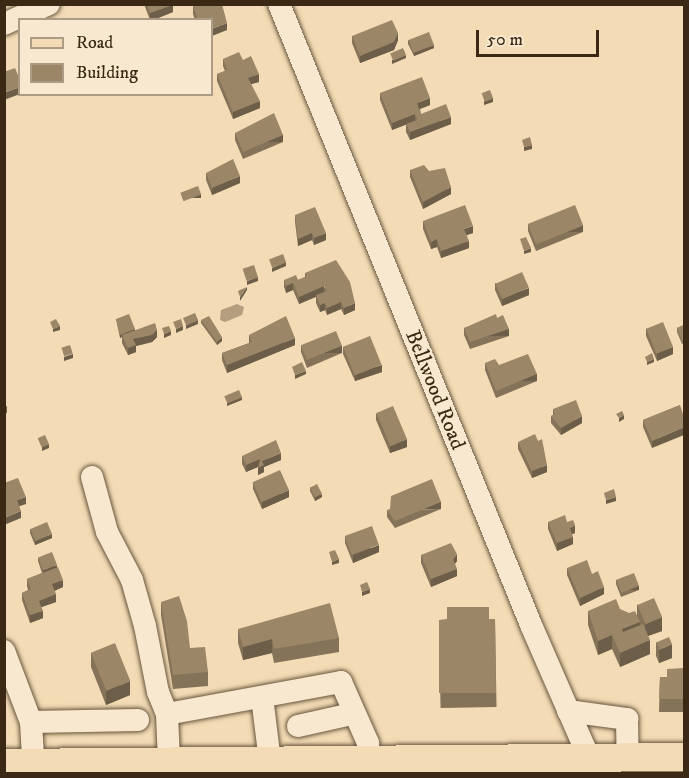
<!DOCTYPE html>
<style>
body{margin:0}
#map{position:relative;width:689px;height:778px;overflow:hidden;background:#f3dbb5;font-family:"IM FELL DW Pica",serif}
div>[style]{position:absolute}
[style*='--x']{left:calc(var(--x)*1px);top:calc(var(--y)*1px);width:calc(var(--w)*1px);rotate:calc(var(--a)*1deg)}
.water>*{inset:0;background:#b49e7f}
.roads{filter:drop-shadow(0 0 2px #69563d) drop-shadow(0 0 2px #69563d)}
.minor>*{height:22px;margin:-11px;padding:0 11px;transform-origin:11px;border-radius:11px;background:#f7e8cf}
.major>*{height:28px;margin:-14px;padding:0 14px;transform-origin:14px;border-radius:14px;background:#f3dbb5}
.wall>*{inset:0;background:#857359;transform-origin:0 0}
.shaded-wall>*{inset:0;background:#6c5e49;transform-origin:0 0}
.building>*{inset:0;background:#9b8668;transform-origin:0 0}
span{translate:-50% -50%;white-space:nowrap;text-align:center;line-height:1.15;-webkit-text-stroke:4.5px #f7e8cf;paint-order:stroke}
.street-label{font-size:21px;color:#3b2915}
.frame{position:absolute;inset:0;border:6px solid #3b2915;pointer-events:none}
.legend{position:absolute;left:18px;top:18px;width:195px;height:78px;box-sizing:border-box;background:#f7e8cf;border:2px solid #ac9c85;margin:0;padding:8px 10px;list-style:none;font-size:18px;color:#3b2915}
.legend li{display:flex;align-items:center;gap:12px;height:30px}
.legend b{width:30px;border:2px solid #ac9c85}
.scale{position:absolute;left:476px;top:30px;width:123px;height:27px;box-sizing:border-box;border:3px solid #3b2915;border-top:0;padding-left:8px;font-size:18px;line-height:21px;white-space:nowrap;color:#3b2915;-webkit-text-stroke:4px #f7e8cf;paint-order:stroke}
</style>
<div id="map">
<div class="water">
<i style="clip-path:polygon(237px 304px,244px 307px,242px 315px,225px 322px,220px 320px,221px 310px)"></i>
</div>
<div class="roads">
<div class="minor">
<i style="--x:279;--y:4;--w:670;--a:67.91"></i>
<i style="--x:531;--y:625;--w:163;--a:66.4"></i>
<i style="--x:4;--y:24;--w:49;--a:-24"></i>
<i style="--x:92;--y:477;--w:57;--a:74.7"></i>
<i style="--x:107;--y:532;--w:54;--a:62.5"></i>
<i style="--x:132;--y:580;--w:48;--a:74.2"></i>
<i style="--x:145;--y:626;--w:67;--a:78.9"></i>
<i style="--x:158;--y:692;--w:24;--a:68"></i>
<i style="--x:167;--y:714;--w:47;--a:87.6"></i>
<i style="--x:4;--y:651;--w:76;--a:69.2"></i>
<i style="--x:31;--y:722;--w:52;--a:86.7"></i>
<i style="--x:262;--y:697;--w:64;--a:82.9"></i>
<i style="--x:568;--y:711;--w:60;--a:7.7"></i>
<i style="--x:627;--y:719;--w:39;--a:89"></i>
<i style="--x:167;--y:714;--w:177;--a:-10.4"></i>
<i style="--x:341;--y:682;--w:67;--a:66.1"></i>
<i style="--x:368;--y:743;--w:17;--a:87"></i>
<i style="--x:31;--y:722;--w:107;--a:-1.1"></i>
<i style="--x:298;--y:726;--w:55;--a:-12.5"></i>
</div>
<div class="major">
<i style="--x:4;--y:763;--w:680;--a:-0.51"></i>
</div>
</div>
<div class="wall">
<i style="clip-path:polygon(144px 4px,173px 4px,173px 12px,153px 20px,150px 20px)"></i>
<i style="clip-path:polygon(193px 6px,227px 30px,212px 20px,195px 20px,193px 14px)"></i>
<i style="clip-path:polygon(352px 36px,398px 40px,394px 50px,360px 63px,352px 43px)"></i>
<i style="clip-path:polygon(408px 40px,434px 48px,414px 56px,408px 44px)"></i>
<i style="clip-path:polygon(223px 59px,243px 60px,259px 82px,251px 84px,260px 108px,233px 119px,217px 81px,217px 74px,225px 71px,223px 66px)"></i>
<i style="clip-path:polygon(380px 93px,430px 105px,420px 109px,421px 114px,451px 124px,410px 140px,406px 132px,406px 124px,415px 121px,392px 130px,380px 100px)"></i>
<i style="clip-path:polygon(235px 133px,283px 142px,243px 159px,235px 140px)"></i>
<i style="clip-path:polygon(410px 170px,429px 171px,451px 194px,423px 209px,410px 177px)"></i>
<i style="clip-path:polygon(206px 173px,240px 183px,212px 195px,206px 180px)"></i>
<i style="clip-path:polygon(295px 215px,326px 240px,314px 245px,312px 240px,298px 246px,295px 222px)"></i>
<i style="clip-path:polygon(423px 221px,473px 233px,466px 235px,469px 248px,441px 258px,437px 247px,431px 249px,423px 229px)"></i>
<i style="clip-path:polygon(528px 224px,583px 232px,536px 251px,528px 231px)"></i>
<i style="clip-path:polygon(305px 273px,355px 310px,344px 315px,341px 309px,327px 315px,325px 310px,320px 312px,316px 303px,316px 297px,299px 304px,293px 290px,286px 293px,284px 287px,284px 280px,298px 280px,305px 277px)"></i>
<i style="clip-path:polygon(495px 283px,529px 295px,502px 306px,495px 290px)"></i>
<i style="clip-path:polygon(497px 318px,509px 336px,470px 349px,464px 335px,464px 328px)"></i>
<i style="clip-path:polygon(116px 319px,135px 331px,157px 337px,152px 342px,136px 346px,136px 352px,128px 355px,122px 343px,122px 337px,120px 338px)"></i>
<i style="clip-path:polygon(201px 320px,222px 341px,217px 345px,201px 323px)"></i>
<i style="clip-path:polygon(684px 325px,684px 343px,682px 344px,677px 332px,677px 328px)"></i>
<i style="clip-path:polygon(646px 328px,673px 354px,657px 361px,646px 336px)"></i>
<i style="clip-path:polygon(249px 335px,295px 345px,227px 373px,222px 360px,222px 353px,249px 343px)"></i>
<i style="clip-path:polygon(301px 345px,342px 353px,307px 368px,301px 352px)"></i>
<i style="clip-path:polygon(343px 347px,382px 372px,355px 381px,343px 354px)"></i>
<i style="clip-path:polygon(485px 363px,499px 365px,537px 381px,496px 398px,485px 370px)"></i>
<i style="clip-path:polygon(680px 405px,652px 448px,643px 427px,643px 420px)"></i>
<i style="clip-path:polygon(553px 409px,582px 423px,561px 435px,551px 423px,551px 416px,553px 415px)"></i>
<i style="clip-path:polygon(376px 413px,407px 447px,390px 453px,376px 420px)"></i>
<i style="clip-path:polygon(518px 442px,547px 472px,532px 478px,518px 449px)"></i>
<i style="clip-path:polygon(242px 456px,281px 460px,264px 467px,264px 472px,258px 475px,258px 467px,246px 472px,242px 464px)"></i>
<i style="clip-path:polygon(253px 482px,289px 497px,262px 509px,253px 489px)"></i>
<i style="clip-path:polygon(310px 487px,322px 497px,315px 501px,310px 491px)"></i>
<i style="clip-path:polygon(441px 509px,395px 528px,387px 517px,387px 510px)"></i>
<i style="clip-path:polygon(548px 522px,567px 522px,575px 533px,572px 534px,573px 544px,557px 551px,548px 529px)"></i>
<i style="clip-path:polygon(30px 529px,52px 538px,35px 545px,30px 533px)"></i>
<i style="clip-path:polygon(345px 536px,379px 552px,353px 563px,345px 543px)"></i>
<i style="clip-path:polygon(421px 555px,457px 561px,455px 564px,457px 576px,431px 587px,421px 563px)"></i>
<i style="clip-path:polygon(38px 558px,57px 567px,63px 587px,54px 591px,56px 602px,41px 607px,43px 618px,30px 623px,22px 600px,22px 593px,28px 590px,27px 586px,27px 579px,42px 573px,38px 561px)"></i>
<i style="clip-path:polygon(567px 568px,592px 574px,604px 594px,580px 606px,567px 575px)"></i>
<i style="clip-path:polygon(616px 580px,639px 590px,621px 597px,616px 584px)"></i>
<i style="clip-path:polygon(161px 602px,190px 648px,208px 672px,208px 686px,173px 689px,161px 615px)"></i>
<i style="clip-path:polygon(637px 604px,662px 631px,648px 636px,650px 654px,620px 667px,612px 649px,598px 655px,588px 625px,588px 611px,629px 613px,637px 615px)"></i>
<i style="left:495px;top:619px;width:88px;height:56px;rotate:89deg"></i>
<i style="clip-path:polygon(238px 629px,339px 638px,339px 652px,274px 663px,272px 653px,243px 660px,238px 643px)"></i>
<i style="clip-path:polygon(656px 642px,672px 658px,659px 663px,656px 656px)"></i>
<i style="clip-path:polygon(91px 653px,130px 695px,106px 705px,91px 667px)"></i>
<i style="clip-path:polygon(684px 668px,684px 712px,659px 712px,660px 677px,667px 677px)"></i>
</div>
<div class="shaded-wall">
<i style="clip-path:polygon(173px 5px,173px 12px,153px 20px,150px 20px,150px 13px)"></i>
<i style="clip-path:polygon(227px 23px,227px 30px,212px 36px,212px 29px)"></i>
<i style="clip-path:polygon(398px 33px,398px 40px,394px 50px,360px 63px,360px 56px)"></i>
<i style="clip-path:polygon(434px 45px,434px 48px,414px 56px,414px 52px)"></i>
<i style="clip-path:polygon(406px 55px,406px 58px,392px 64px,392px 60px)"></i>
<i style="clip-path:polygon(259px 74px,259px 82px,248px 85px,248px 78px)"></i>
<i style="clip-path:polygon(20px 87px,20px 94px,4px 100px,4px 93px)"></i>
<i style="clip-path:polygon(430px 98px,430px 105px,417px 110px,417px 103px)"></i>
<i style="clip-path:polygon(493px 98px,493px 102px,484px 105px,484px 101px)"></i>
<i style="clip-path:polygon(260px 101px,260px 108px,233px 119px,233px 112px)"></i>
<i style="clip-path:polygon(415px 114px,415px 121px,392px 130px,392px 123px)"></i>
<i style="clip-path:polygon(451px 117px,451px 124px,410px 140px,410px 132px)"></i>
<i style="left:283px;top:135px;width:7px;height:43px;rotate:90deg"></i>
<i style="clip-path:polygon(532px 145px,532px 149px,524px 151px,524px 147px)"></i>
<i style="clip-path:polygon(240px 176px,240px 183px,212px 195px,212px 188px)"></i>
<i style="clip-path:polygon(451px 187px,451px 194px,423px 209px,423px 202px)"></i>
<i style="left:201px;top:194px;width:4px;height:19px;rotate:90deg"></i>
<i style="left:583px;top:225px;width:7px;height:51px;rotate:90deg"></i>
<i style="clip-path:polygon(473px 226px,473px 233px,464px 236px,464px 229px)"></i>
<i style="clip-path:polygon(312px 233px,312px 240px,298px 246px,298px 239px)"></i>
<i style="clip-path:polygon(326px 233px,326px 240px,314px 245px,314px 238px)"></i>
<i style="clip-path:polygon(437px 239px,437px 247px,431px 249px,431px 242px)"></i>
<i style="clip-path:polygon(469px 241px,469px 248px,441px 258px,441px 251px)"></i>
<i style="clip-path:polygon(531px 248px,531px 252px,524px 254px,524px 251px)"></i>
<i style="clip-path:polygon(286px 262px,286px 266px,272px 272px,272px 268px)"></i>
<i style="clip-path:polygon(258px 277px,258px 281px,247px 285px,247px 281px)"></i>
<i style="clip-path:polygon(293px 283px,293px 290px,286px 293px,286px 286px)"></i>
<i style="clip-path:polygon(324px 286px,324px 293px,299px 304px,299px 297px)"></i>
<i style="clip-path:polygon(247px 287px,247px 290px,240px 301px,240px 297px)"></i>
<i style="clip-path:polygon(529px 288px,529px 295px,502px 306px,502px 298px)"></i>
<i style="clip-path:polygon(341px 302px,341px 309px,327px 315px,327px 308px)"></i>
<i style="clip-path:polygon(325px 303px,325px 310px,320px 312px,320px 305px)"></i>
<i style="clip-path:polygon(355px 303px,355px 310px,344px 315px,344px 308px)"></i>
<i style="clip-path:polygon(198px 320px,198px 324px,186px 329px,186px 325px)"></i>
<i style="clip-path:polygon(60px 326px,60px 330px,53px 332px,53px 329px)"></i>
<i style="clip-path:polygon(183px 326px,183px 330px,176px 333px,176px 329px)"></i>
<i style="clip-path:polygon(135px 329px,135px 332px,122px 335px,122px 337px,120px 338px,120px 335px)"></i>
<i style="left:509px;top:329px;width:7px;height:41px;rotate:90deg"></i>
<i style="clip-path:polygon(157px 330px,157px 337px,152px 342px,136px 346px,136px 352px,128px 355px,128px 348px,133px 339px)"></i>
<i style="clip-path:polygon(171px 331px,171px 335px,164px 338px,164px 334px)"></i>
<i style="clip-path:polygon(222px 337px,222px 341px,217px 345px,217px 342px)"></i>
<i style="clip-path:polygon(295px 338px,295px 345px,227px 373px,227px 365px)"></i>
<i style="left:342px;top:346px;width:7px;height:38px;rotate:90deg"></i>
<i style="clip-path:polygon(673px 347px,673px 354px,657px 361px,657px 353px)"></i>
<i style="clip-path:polygon(73px 354px,73px 358px,64px 361px,64px 357px)"></i>
<i style="clip-path:polygon(654px 359px,654px 362px,647px 365px,647px 362px)"></i>
<i style="clip-path:polygon(382px 365px,382px 372px,355px 381px,355px 373px)"></i>
<i style="clip-path:polygon(306px 371px,306px 374px,295px 379px,295px 375px)"></i>
<i style="left:537px;top:374px;width:7px;height:44px;rotate:90deg"></i>
<i style="clip-path:polygon(242px 397px,242px 400px,227px 406px,227px 402px)"></i>
<i style="clip-path:polygon(7px 406px,7px 413px,4px 414px,4px 407px)"></i>
<i style="clip-path:polygon(624px 415px,624px 419px,619px 422px,619px 418px)"></i>
<i style="clip-path:polygon(582px 416px,582px 423px,561px 435px,561px 428px)"></i>
<i style="clip-path:polygon(684px 427px,684px 435px,652px 448px,652px 441px)"></i>
<i style="clip-path:polygon(407px 439px,407px 447px,390px 453px,390px 446px)"></i>
<i style="clip-path:polygon(49px 444px,49px 448px,42px 451px,42px 447px)"></i>
<i style="left:6px;top:453px;width:8px;height:2px;rotate:90deg"></i>
<i style="clip-path:polygon(281px 453px,281px 460px,264px 467px,264px 472px,258px 475px,258px 468px,262px 461px)"></i>
<i style="clip-path:polygon(260px 459px,260px 466px,246px 472px,246px 465px)"></i>
<i style="clip-path:polygon(547px 465px,547px 472px,532px 478px,532px 471px)"></i>
<i style="clip-path:polygon(289px 490px,289px 497px,262px 509px,262px 502px)"></i>
<i style="clip-path:polygon(322px 494px,322px 497px,315px 501px,315px 497px)"></i>
<i style="clip-path:polygon(26px 497px,26px 504px,17px 507px,17px 500px)"></i>
<i style="clip-path:polygon(616px 497px,616px 501px,606px 504px,606px 500px)"></i>
<i style="left:441px;top:502px;width:7px;height:50px;rotate:90deg"></i>
<i style="clip-path:polygon(21px 511px,21px 518px,4px 525px,4px 518px)"></i>
<i style="clip-path:polygon(575px 525px,575px 533px,570px 535px,570px 528px)"></i>
<i style="clip-path:polygon(52px 534px,52px 538px,35px 545px,35px 541px)"></i>
<i style="clip-path:polygon(573px 537px,573px 544px,557px 551px,557px 543px)"></i>
<i style="clip-path:polygon(379px 545px,379px 552px,353px 563px,353px 555px)"></i>
<i style="clip-path:polygon(457px 554px,457px 561px,453px 566px,453px 559px)"></i>
<i style="clip-path:polygon(339px 559px,339px 563px,332px 565px,332px 562px)"></i>
<i style="clip-path:polygon(57px 565px,57px 568px,43px 574px,43px 570px)"></i>
<i style="clip-path:polygon(457px 569px,457px 576px,431px 587px,431px 579px)"></i>
<i style="clip-path:polygon(63px 580px,63px 587px,52px 592px,52px 584px)"></i>
<i style="left:639px;top:586px;width:4px;height:19px;rotate:90deg"></i>
<i style="clip-path:polygon(604px 587px,604px 594px,580px 606px,580px 598px)"></i>
<i style="clip-path:polygon(370px 589px,370px 593px,362px 596px,362px 592px)"></i>
<i style="clip-path:polygon(56px 594px,56px 602px,39px 608px,39px 601px)"></i>
<i style="clip-path:polygon(43px 611px,43px 618px,30px 623px,30px 615px)"></i>
<i style="clip-path:polygon(662px 617px,662px 631px,645px 637px,645px 623px)"></i>
<i style="clip-path:polygon(640px 622px,640px 635px,622px 643px,622px 629px)"></i>
<i style="clip-path:polygon(612px 635px,612px 649px,598px 655px,598px 641px)"></i>
<i style="clip-path:polygon(272px 639px,272px 653px,243px 660px,243px 647px)"></i>
<i style="clip-path:polygon(650px 640px,650px 654px,620px 667px,620px 653px)"></i>
<i style="clip-path:polygon(672px 644px,672px 658px,659px 663px,659px 650px)"></i>
<i style="clip-path:polygon(130px 681px,130px 695px,106px 705px,106px 691px)"></i>
</div>
<div class="building">
<i style="clip-path:polygon(147px 4px,173px 4px,173px 5px,150px 13px)"></i>
<i style="clip-path:polygon(198px 4px,222px 4px,227px 23px,212px 29px,212px 20px,198px 20px,193px 6px)"></i>
<i style="clip-path:polygon(392px 20px,398px 33px,394px 42px,360px 56px,352px 36px)"></i>
<i style="left:429px;top:32px;width:14px;height:22px;rotate:69deg"></i>
<i style="left:403px;top:48px;width:8px;height:14px;rotate:67deg"></i>
<i style="clip-path:polygon(239px 52px,243px 60px,251px 56px,259px 74px,248px 78px,260px 101px,233px 112px,217px 74px,227px 70px,223px 59px)"></i>
<i style="clip-path:polygon(15px 68px,20px 80px,20px 87px,4px 93px,4px 72px)"></i>
<i style="clip-path:polygon(422px 77px,430px 98px,417px 103px,421px 114px,446px 104px,451px 117px,410px 132px,406px 124px,417px 120px,415px 114px,392px 123px,380px 93px)"></i>
<i style="left:490px;top:90px;width:9px;height:9px;rotate:69deg"></i>
<i style="clip-path:polygon(274px 113px,283px 135px,243px 152px,235px 133px)"></i>
<i style="clip-path:polygon(530px 137px,532px 145px,524px 147px,522px 140px)"></i>
<i style="clip-path:polygon(233px 159px,240px 176px,212px 188px,206px 173px)"></i>
<i style="clip-path:polygon(424px 165px,429px 171px,445px 168px,451px 187px,423px 202px,410px 170px)"></i>
<i style="left:198px;top:186px;width:9px;height:19px;rotate:69deg"></i>
<i style="clip-path:polygon(465px 205px,473px 226px,464px 229px,469px 241px,441px 251px,437px 239px,431px 242px,423px 221px)"></i>
<i style="left:575px;top:205px;width:22px;height:51px;rotate:68deg"></i>
<i style="clip-path:polygon(315px 207px,326px 233px,314px 238px,312px 233px,298px 239px,295px 215px)"></i>
<i style="clip-path:polygon(526px 237px,531px 248px,524px 251px,520px 239px)"></i>
<i style="left:283px;top:254px;width:9px;height:15px;rotate:69deg"></i>
<i style="clip-path:polygon(336px 260px,350px 282px,355px 303px,344px 308px,341px 302px,327px 308px,325px 303px,320px 305px,316px 295px,327px 291px,324px 286px,299px 297px,293px 283px,286px 286px,284px 280px,296px 275px,298px 280px,307px 276px,305px 273px)"></i>
<i style="left:254px;top:265px;width:13px;height:12px;rotate:72deg"></i>
<i style="left:522px;top:272px;width:17px;height:29px;rotate:66deg"></i>
<i style="clip-path:polygon(247px 287px,240px 297px,238px 291px)"></i>
<i style="left:195px;top:313px;width:8px;height:13px;rotate:67deg"></i>
<i style="clip-path:polygon(129px 314px,135px 329px,120px 335px,116px 319px)"></i>
<i style="clip-path:polygon(496px 314px,497px 318px,503px 315px,509px 329px,470px 342px,464px 328px)"></i>
<i style="clip-path:polygon(209px 316px,222px 337px,217px 342px,201px 320px)"></i>
<i style="clip-path:polygon(286px 316px,295px 338px,227px 365px,222px 353px,252px 342px,249px 335px)"></i>
<i style="clip-path:polygon(56px 319px,60px 326px,53px 329px,50px 322px)"></i>
<i style="clip-path:polygon(181px 319px,183px 326px,176px 329px,173px 322px)"></i>
<i style="left:663px;top:322px;width:27px;height:18px;rotate:68deg"></i>
<i style="clip-path:polygon(155px 323px,157px 330px,152px 335px,133px 339px,136px 345px,128px 348px,122px 335px)"></i>
<i style="clip-path:polygon(684px 325px,684px 340px,682px 341px,677px 328px)"></i>
<i style="clip-path:polygon(169px 326px,171px 331px,164px 334px,162px 328px)"></i>
<i style="left:336px;top:331px;width:16px;height:38px;rotate:68deg"></i>
<i style="left:370px;top:336px;width:31px;height:29px;rotate:68deg"></i>
<i style="left:70px;top:345px;width:9px;height:9px;rotate:72deg"></i>
<i style="clip-path:polygon(652px 353px,654px 359px,647px 362px,645px 357px)"></i>
<i style="clip-path:polygon(528px 354px,537px 374px,496px 391px,485px 363px,495px 359px,499px 365px)"></i>
<i style="clip-path:polygon(302px 362px,306px 371px,295px 375px,292px 367px)"></i>
<i style="left:239px;top:390px;width:8px;height:16px;rotate:67deg"></i>
<i style="clip-path:polygon(576px 400px,582px 416px,561px 428px,551px 416px,555px 414px,553px 409px)"></i>
<i style="clip-path:polygon(680px 405px,684px 417px,684px 427px,652px 441px,643px 420px)"></i>
<i style="left:393px;top:406px;width:36px;height:18px;rotate:67deg"></i>
<i style="clip-path:polygon(622px 411px,624px 415px,619px 418px,616px 414px)"></i>
<i style="clip-path:polygon(535px 434px,538px 441px,542px 439px,547px 465px,532px 471px,518px 442px)"></i>
<i style="left:45px;top:435px;width:10px;height:8px;rotate:66deg"></i>
<i style="clip-path:polygon(276px 440px,281px 453px,262px 461px,264px 465px,258px 468px,260px 459px,246px 465px,242px 456px)"></i>
<i style="left:280px;top:470px;width:22px;height:30px;rotate:66deg"></i>
<i style="clip-path:polygon(18px 478px,26px 497px,17px 500px,21px 511px,4px 518px,4px 483px)"></i>
<i style="clip-path:polygon(432px 479px,441px 502px,395px 521px,387px 510px,390px 509px,391px 496px)"></i>
<i style="left:317px;top:484px;width:11px;height:8px;rotate:63deg"></i>
<i style="clip-path:polygon(614px 489px,616px 497px,606px 500px,604px 493px)"></i>
<i style="clip-path:polygon(565px 515px,567px 522px,573px 520px,575px 525px,570px 528px,573px 537px,557px 543px,548px 522px)"></i>
<i style="left:47px;top:522px;width:13px;height:18px;rotate:67deg"></i>
<i style="left:372px;top:526px;width:20px;height:29px;rotate:70deg"></i>
<i style="clip-path:polygon(451px 543px,457px 554px,453px 559px,457px 569px,431px 579px,421px 555px)"></i>
<i style="clip-path:polygon(335px 550px,339px 559px,332px 562px,329px 552px)"></i>
<i style="left:52px;top:552px;width:14px;height:15px;rotate:69deg"></i>
<i style="clip-path:polygon(587px 560px,592px 574px,598px 571px,604px 587px,580px 598px,567px 568px)"></i>
<i style="clip-path:polygon(58px 567px,63px 580px,52px 584px,56px 594px,39px 601px,43px 611px,30px 615px,22px 593px,31px 589px,27px 579px)"></i>
<i style="left:634px;top:573px;width:14px;height:19px;rotate:69deg"></i>
<i style="clip-path:polygon(367px 582px,370px 589px,362px 592px,360px 585px)"></i>
<i style="clip-path:polygon(179px 596px,187px 621px,190px 648px,205px 647px,208px 672px,173px 675px,161px 602px)"></i>
<i style="left:654px;top:598px;width:21px;height:18px;rotate:67deg"></i>
<i style="clip-path:polygon(616px 599px,620px 609px,629px 613px,635px 611px,640px 622px,622px 629px,623px 632px,643px 624px,650px 640px,620px 653px,612px 635px,598px 641px,588px 611px)"></i>
<i style="clip-path:polygon(330px 603px,339px 638px,274px 649px,272px 639px,243px 647px,238px 629px)"></i>
<i style="clip-path:polygon(447px 607px,489px 607px,489px 619px,495px 619px,496px 693px,439px 693px,439px 620px,447px 619px)"></i>
<i style="left:669px;top:637px;width:8px;height:14px;rotate:67deg"></i>
<i style="left:115px;top:643px;width:41px;height:26px;rotate:68deg"></i>
<i style="clip-path:polygon(684px 668px,684px 699px,659px 699px,660px 677px,667px 677px,667px 669px)"></i>
</div>
<div class="street-label">
<span style="left:435px;top:390px;rotate:68deg">Bellwood Road</span>
</div>
<div class="frame"></div>
<ul class="legend">
<li><b style="height:8px;background:#f3dbb5"></b>Road</li>
<li><b style="height:16px;background:#9b8668"></b>Building</li>
</ul>
<div class="scale">50 m</div>
</div>
